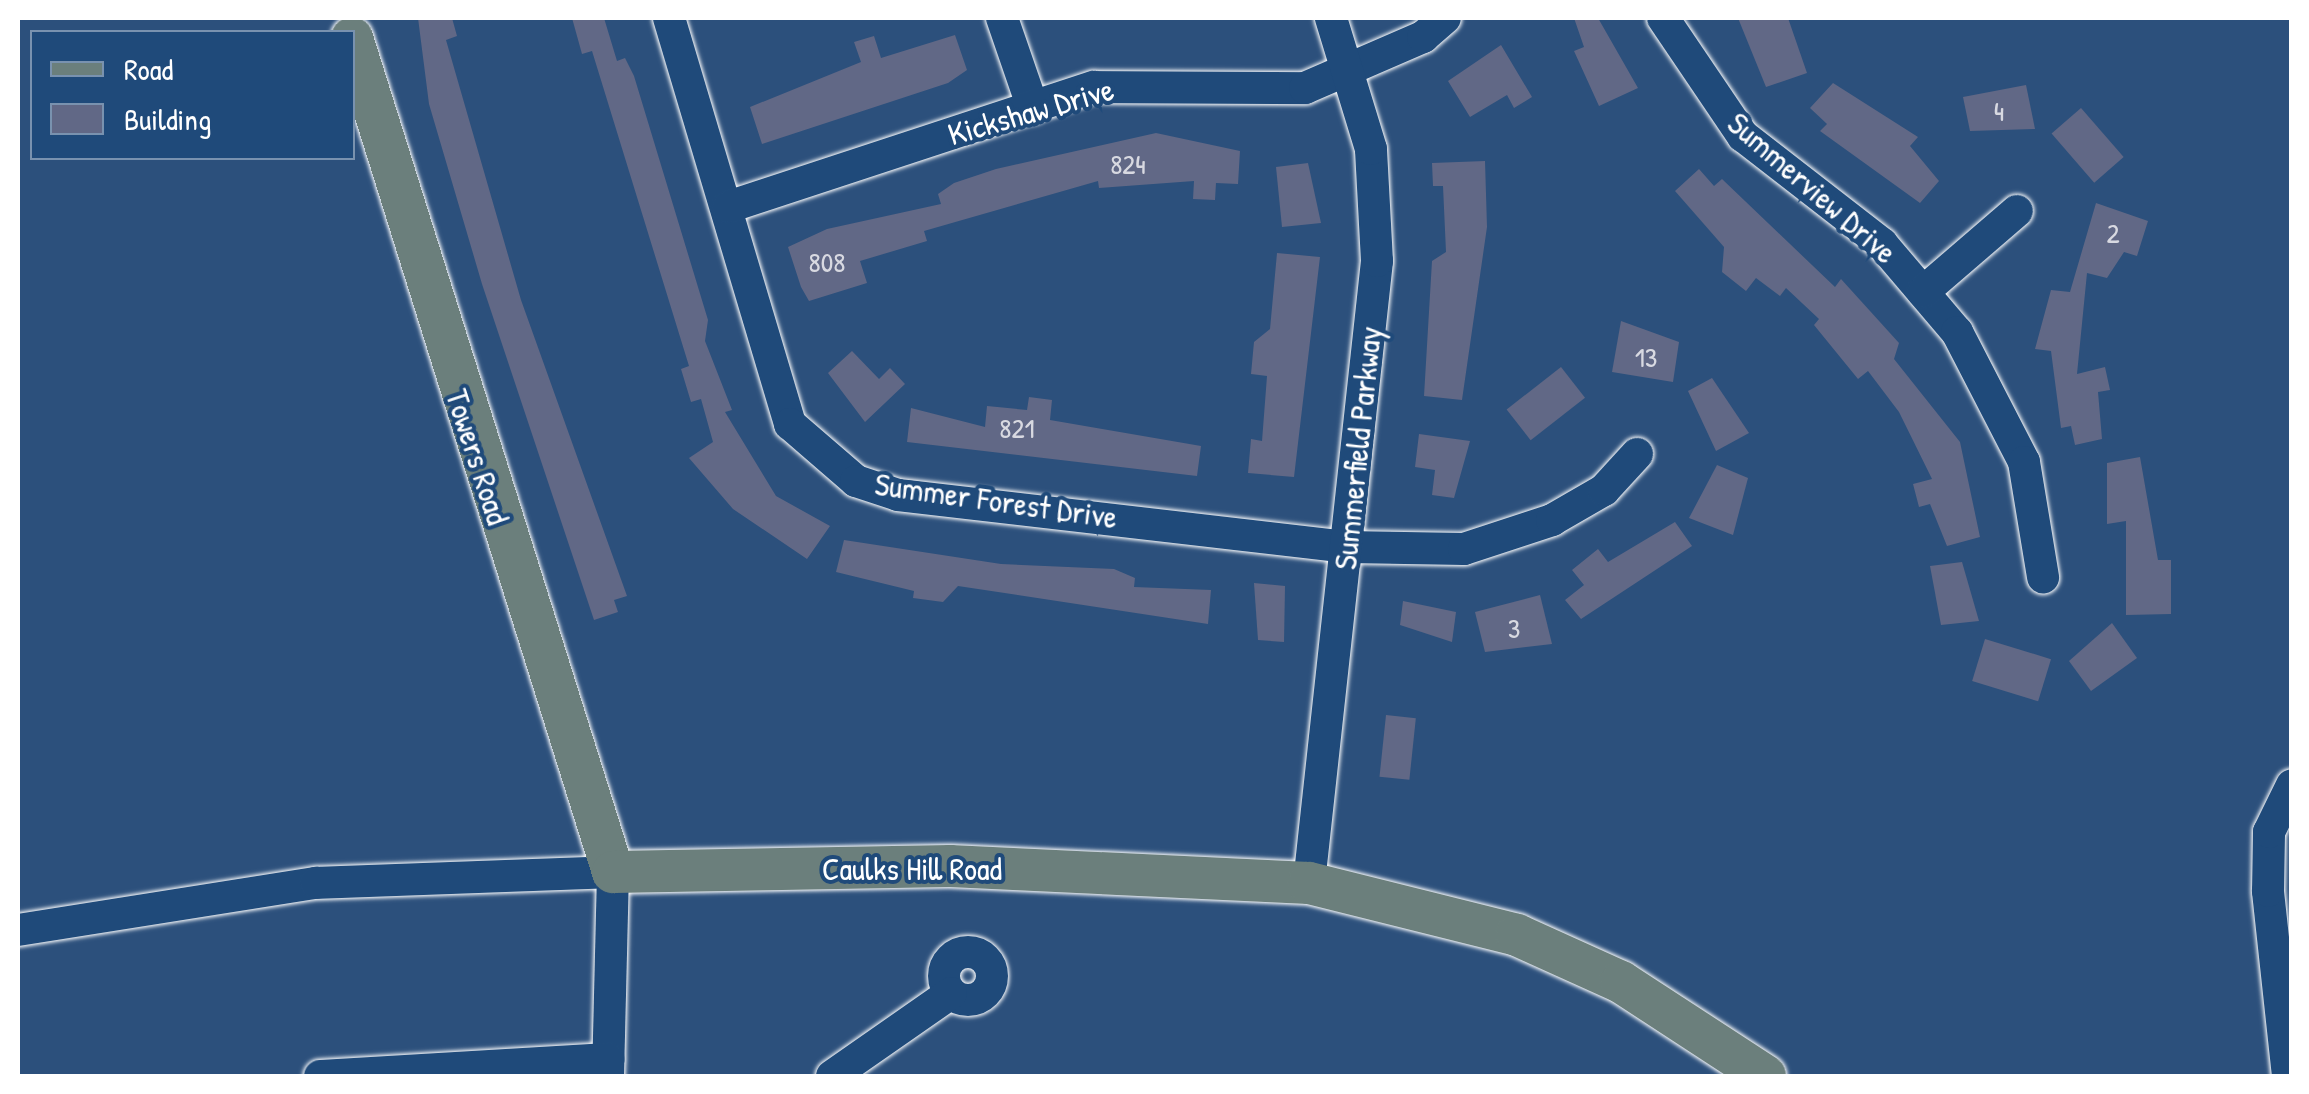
<!DOCTYPE html>
<style>
body{margin:0}
#map{position:relative;width:2309px;height:1094px;overflow:hidden;background:#2c507c;font-family:"Patrick Hand",sans-serif}
div>[style]{position:absolute}
[style*='--x']{left:calc(var(--x)*1px);top:calc(var(--y)*1px);width:calc(var(--w)*1px);rotate:calc(var(--a)*1deg)}
.building>*{inset:0;background:#616886;transform-origin:0 0}
.roads{filter:drop-shadow(0 0 2px #fff) drop-shadow(0 0 2px #fff)}
.minor>*{height:32px;margin:-16px;padding:0 16px;transform-origin:16px;border-radius:16px;background:#1f4a7a}
.minor>.ring{margin:-16px;padding:0;box-sizing:content-box;background:none;border:32px solid #1f4a7a;border-radius:50%}
.major>*{height:42px;margin:-21px;padding:0 21px;transform-origin:21px;border-radius:21px;background:#6b7f7c}
span{translate:-50% -50%;white-space:nowrap;text-align:center;line-height:1.15;-webkit-text-stroke:8px #1f4a7a;paint-order:stroke}
.number-label{font-size:28px;color:#d8d9e1}
.number-label span{-webkit-text-stroke-width:0}
.street-label{font-size:32px;color:#fff}
.frame{position:absolute;inset:0;border:20px solid #fff;pointer-events:none}
.legend{position:absolute;left:30px;top:30px;width:325px;height:130px;box-sizing:border-box;background:#1f4a7a;border:2px solid #7992af;margin:0;padding:12px 18px;list-style:none;font-size:30px;color:#fff}
.legend li{display:flex;align-items:center;gap:20px;height:50px}
.legend b{width:50px;border:2px solid #7992af}
</style>
<div id="map">
<div class="building">
<i style="clip-path:polygon(418px 18px,452px 18px,457px 36px,446px 40px,521px 300px,627px 596px,614px 600px,618px 612px,594px 620px,482px 284px,429px 104px)"></i>
<i style="clip-path:polygon(572px 18px,604px 18px,617px 61px,625px 58px,634px 76px,708px 320px,705px 341px,732px 410px,725px 412px,776px 496px,830px 526px,807px 559px,733px 509px,689px 458px,713px 442px,701px 399px,691px 402px,681px 369px,689px 366px,592px 51px,582px 54px)"></i>
<i style="clip-path:polygon(1574px 18px,1598px 18px,1638px 88px,1599px 106px,1574px 51px,1584px 47px)"></i>
<i style="clip-path:polygon(1738px 18px,1788px 18px,1807px 73px,1766px 87px)"></i>
<i style="clip-path:polygon(955px 35px,967px 70px,948px 83px,762px 144px,750px 107px,861px 62px,854px 42px,874px 36px,881px 58px)"></i>
<i style="clip-path:polygon(1501px 45px,1532px 97px,1514px 108px,1507px 95px,1470px 117px,1448px 81px)"></i>
<i style="clip-path:polygon(1833px 83px,1918px 137px,1910px 146px,1939px 181px,1920px 203px,1820px 131px,1827px 124px,1810px 108px)"></i>
<i style="clip-path:polygon(2026px 85px,2035px 129px,1970px 131px,1963px 97px)"></i>
<i style="left:2081px;top:108px;width:65px;height:39px;rotate:49deg"></i>
<i style="clip-path:polygon(1156px 133px,1240px 151px,1238px 184px,1216px 183px,1215px 200px,1193px 199px,1194px 181px,1099px 188px,1098px 181px,924px 231px,927px 241px,860px 261px,867px 283px,809px 301px,801px 287px,788px 247px,827px 229px,941px 204px,938px 194px,954px 183px,996px 169px)"></i>
<i style="clip-path:polygon(1485px 161px,1487px 227px,1462px 400px,1424px 396px,1432px 261px,1446px 252px,1443px 186px,1433px 186px,1432px 163px)"></i>
<i style="clip-path:polygon(1308px 163px,1321px 223px,1282px 227px,1276px 167px)"></i>
<i style="clip-path:polygon(1699px 169px,1714px 186px,1722px 179px,1835px 287px,1841px 279px,1899px 343px,1894px 359px,1960px 442px,1980px 537px,1947px 546px,1930px 504px,1919px 507px,1913px 484px,1932px 479px,1899px 412px,1868px 371px,1858px 379px,1814px 325px,1819px 319px,1786px 288px,1780px 296px,1756px 278px,1746px 291px,1722px 272px,1724px 247px,1675px 191px)"></i>
<i style="clip-path:polygon(2096px 203px,2148px 221px,2137px 256px,2124px 252px,2107px 278px,2087px 273px,2077px 374px,2105px 367px,2110px 390px,2098px 392px,2102px 439px,2075px 445px,2071px 426px,2061px 428px,2051px 351px,2035px 349px,2051px 290px,2070px 292px)"></i>
<i style="clip-path:polygon(1277px 253px,1320px 257px,1294px 477px,1248px 473px,1251px 439px,1262px 441px,1267px 376px,1251px 374px,1254px 342px,1270px 329px)"></i>
<i style="clip-path:polygon(1621px 321px,1679px 342px,1673px 382px,1612px 372px)"></i>
<i style="clip-path:polygon(852px 351px,879px 379px,890px 368px,905px 384px,865px 422px,828px 373px)"></i>
<i style="left:1561px;top:367px;width:39px;height:69px;rotate:52deg"></i>
<i style="clip-path:polygon(1712px 378px,1749px 433px,1716px 451px,1688px 391px)"></i>
<i style="clip-path:polygon(1029px 397px,1052px 400px,1050px 420px,1201px 446px,1197px 476px,907px 442px,911px 408px,985px 427px,987px 406px,1027px 410px)"></i>
<i style="clip-path:polygon(1419px 434px,1470px 441px,1454px 498px,1432px 495px,1435px 470px,1415px 467px)"></i>
<i style="clip-path:polygon(2140px 457px,2158px 560px,2171px 560px,2171px 614px,2126px 615px,2126px 521px,2107px 524px,2107px 463px)"></i>
<i style="clip-path:polygon(1717px 465px,1748px 478px,1733px 535px,1689px 518px)"></i>
<i style="clip-path:polygon(1675px 522px,1692px 546px,1581px 619px,1565px 600px,1584px 585px,1572px 570px,1598px 549px,1608px 562px)"></i>
<i style="clip-path:polygon(844px 540px,1001px 564px,1114px 569px,1135px 578px,1134px 587px,1211px 590px,1208px 624px,958px 586px,943px 602px,913px 598px,914px 591px,836px 572px)"></i>
<i style="clip-path:polygon(1962px 562px,1979px 621px,1941px 625px,1930px 566px)"></i>
<i style="clip-path:polygon(1254px 583px,1285px 586px,1284px 642px,1258px 640px)"></i>
<i style="clip-path:polygon(1540px 595px,1552px 644px,1485px 652px,1475px 612px)"></i>
<i style="clip-path:polygon(1403px 601px,1456px 612px,1452px 642px,1400px 625px)"></i>
<i style="clip-path:polygon(2112px 623px,2137px 658px,2091px 691px,2069px 661px)"></i>
<i style="left:1985px;top:639px;width:69px;height:44px;rotate:17deg"></i>
<i style="left:1386px;top:715px;width:30px;height:62px;rotate:6deg"></i>
</div>
<div class="roads">
<div class="minor">
<i style="--x:669;--y:18;--w:424;--a:73.4"></i>
<i style="--x:790;--y:424;--w:87;--a:40.8"></i>
<i style="--x:856;--y:481;--w:44;--a:18.4"></i>
<i style="--x:898;--y:495;--w:451;--a:6.6"></i>
<i style="--x:1346;--y:547;--w:118;--a:1"></i>
<i style="--x:1464;--y:549;--w:93;--a:-18.2"></i>
<i style="--x:1552;--y:520;--w:60;--a:-30"></i>
<i style="--x:1604;--y:490;--w:49;--a:-47.5"></i>
<i style="--x:1002;--y:18;--w:95;--a:71"></i>
<i style="--x:1663;--y:18;--w:143;--a:55.9"></i>
<i style="--x:1743;--y:136;--w:176;--a:37.8"></i>
<i style="--x:1882;--y:244;--w:116;--a:49.6"></i>
<i style="--x:1957;--y:332;--w:146;--a:62.7"></i>
<i style="--x:2024;--y:462;--w:117;--a:80.6"></i>
<i style="--x:728;--y:207;--w:385;--a:-18.2"></i>
<i style="--x:1094;--y:87;--w:211;--a:0.3"></i>
<i style="--x:1305;--y:88;--w:129;--a:-23.4"></i>
<i style="--x:1423;--y:37;--w:29;--a:-41"></i>
<i style="--x:1923;--y:292;--w:124;--a:-40.8"></i>
<i style="--x:1309;--y:883;--w:626;--a:-83.76"></i>
<i style="--x:1377;--y:261;--w:112;--a:-93.1"></i>
<i style="--x:1371;--y:149;--w:137;--a:-107"></i>
<i style="--x:18;--y:930;--w:302;--a:-9"></i>
<i style="--x:316;--y:883;--w:297;--a:-2.1"></i>
<i style="--x:613;--y:872;--w:204;--a:91.4"></i>
<i class="ring" style="left:944px;top:952px;width:16px;height:16px"></i>
<i style="--x:320;--y:1076;--w:289;--a:-3.4"></i>
<i style="--x:832;--y:1076;--w:145;--a:-34.9"></i>
<i style="--x:2288;--y:1076;--w:186;--a:-96.2"></i>
<i style="--x:2268;--y:891;--w:59;--a:-89"></i>
<i style="--x:2269;--y:832;--w:52;--a:-63.9"></i>
</div>
<div class="major">
<i style="--x:352;--y:38;--w:874;--a:72.62"></i>
<i style="--x:613;--y:872;--w:337;--a:-1"></i>
<i style="--x:950;--y:866;--w:359;--a:2.7"></i>
<i style="--x:1309;--y:883;--w:214;--a:14"></i>
<i style="--x:1517;--y:935;--w:114;--a:24.3"></i>
<i style="--x:1621;--y:982;--w:172;--a:33.1"></i>
</div>
</div>
<div class="number-label">
<span style="left:1999px;top:111px">4</span>
<span style="left:1128px;top:164px">824</span>
<span style="left:2113px;top:233px">2</span>
<span style="left:827px;top:262px">808</span>
<span style="left:1646px;top:357px">13</span>
<span style="left:1017px;top:428px">821</span>
<span style="left:1514px;top:628px">3</span>
</div>
<div class="street-label">
<span style="left:1031px;top:112px;rotate:-16deg">Kickshaw Drive</span>
<span style="left:1812px;top:188px;rotate:41deg">Summerview Drive</span>
<span style="left:1358px;top:448px;rotate:-84deg">Summerfield Parkway</span>
<span style="left:477px;top:457px;rotate:72deg">Towers Road</span>
<span style="left:996px;top:501px;rotate:8deg">Summer Forest Drive</span>
<span style="left:912px;top:869px">Caulks Hill Road</span>
</div>
<div class="frame"></div>
<ul class="legend">
<li><b style="height:12px;background:#6b7f7c"></b>Road</li>
<li><b style="height:28px;background:#616886"></b>Building</li>
</ul>
</div>
